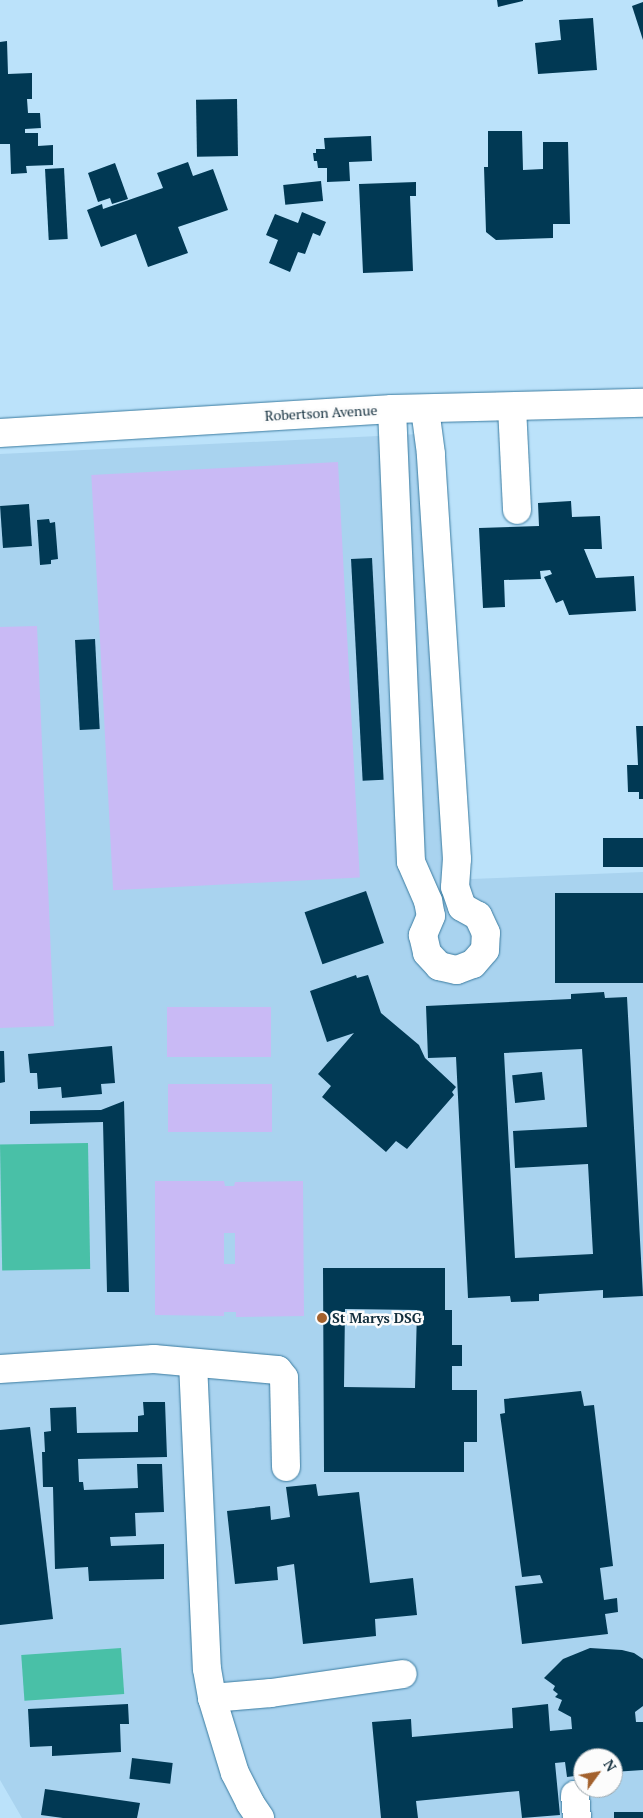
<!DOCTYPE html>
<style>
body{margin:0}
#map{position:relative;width:643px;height:1818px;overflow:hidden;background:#bbe2fa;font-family:"PT Serif",serif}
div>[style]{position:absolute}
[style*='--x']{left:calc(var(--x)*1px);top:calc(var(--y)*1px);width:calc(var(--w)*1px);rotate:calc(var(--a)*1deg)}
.built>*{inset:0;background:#a9d3ef}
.green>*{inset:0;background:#c9baf5;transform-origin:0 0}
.water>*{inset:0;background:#49c0a7;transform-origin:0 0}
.building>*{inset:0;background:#013954;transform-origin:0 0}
.roads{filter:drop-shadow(0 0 1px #3a7ba0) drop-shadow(0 0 1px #3a7ba0)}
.minor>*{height:28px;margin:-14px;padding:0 14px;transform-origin:14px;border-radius:14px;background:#fff}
.dots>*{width:14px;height:14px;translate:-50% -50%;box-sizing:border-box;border:2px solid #fcfcfc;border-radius:50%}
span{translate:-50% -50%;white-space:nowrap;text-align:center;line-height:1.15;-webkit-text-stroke:5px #fcfcfc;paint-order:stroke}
.street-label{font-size:14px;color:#112d3c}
.poi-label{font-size:14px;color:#112d3c;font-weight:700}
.left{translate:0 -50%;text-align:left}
.north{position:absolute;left:573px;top:1748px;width:50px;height:50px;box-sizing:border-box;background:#fcfcfc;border:1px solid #9ea9af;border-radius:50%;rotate:58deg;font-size:14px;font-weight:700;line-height:20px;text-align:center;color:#112d3c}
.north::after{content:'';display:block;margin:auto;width:18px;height:22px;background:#a3612d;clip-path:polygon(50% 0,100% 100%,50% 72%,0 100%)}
</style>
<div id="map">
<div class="built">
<i style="clip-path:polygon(evenodd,440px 433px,471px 879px,643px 872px,643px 1818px,22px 1818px,0 1780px,0 454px,440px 433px,583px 1758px,613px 1758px,613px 1788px,583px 1788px,583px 1758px)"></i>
</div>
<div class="green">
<i style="left:338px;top:462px;width:416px;height:247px;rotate:87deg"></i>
<i style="clip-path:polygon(37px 626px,54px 1026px,0 1028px,0 627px)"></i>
<i style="left:271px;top:1007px;width:50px;height:104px;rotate:90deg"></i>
<i style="left:272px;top:1084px;width:48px;height:104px;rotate:90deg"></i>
<i style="clip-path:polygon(evenodd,155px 1181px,224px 1181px,225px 1186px,234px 1186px,235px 1182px,303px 1181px,304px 1316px,236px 1317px,236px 1312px,224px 1312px,224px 1316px,155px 1315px,155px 1181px,224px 1233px,235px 1233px,235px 1264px,224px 1264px,224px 1233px)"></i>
</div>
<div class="water">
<i style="left:88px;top:1143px;width:126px;height:88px;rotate:89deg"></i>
<i style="left:121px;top:1648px;width:46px;height:100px;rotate:86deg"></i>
</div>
<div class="building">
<i style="clip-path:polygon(497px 0,523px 0,523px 1px,498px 7px)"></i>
<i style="clip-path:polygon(643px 2px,643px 40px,632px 6px)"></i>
<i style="clip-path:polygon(593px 18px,597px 70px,538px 74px,535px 43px,561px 40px,559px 20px)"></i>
<i style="clip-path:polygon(7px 41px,8px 74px,32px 73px,32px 99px,27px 99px,28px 113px,40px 113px,41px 128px,25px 129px,25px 133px,38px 133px,38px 146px,53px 145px,53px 165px,26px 166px,27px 173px,11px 174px,10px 144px,0 144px,0 42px)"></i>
<i style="left:237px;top:99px;width:57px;height:41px;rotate:89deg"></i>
<i style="clip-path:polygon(488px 131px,522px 131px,523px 170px,543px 169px,543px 142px,568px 142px,570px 224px,553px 224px,553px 238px,496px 240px,486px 232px,484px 167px,488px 167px)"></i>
<i style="clip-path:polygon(371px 136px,372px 161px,349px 162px,350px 181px,327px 182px,327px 168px,318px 168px,317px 161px,314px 161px,313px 153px,316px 153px,316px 149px,325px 149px,324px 138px)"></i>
<i style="clip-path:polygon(188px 162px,193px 176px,213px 169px,228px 210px,178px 227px,188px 253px,148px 267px,136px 234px,101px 247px,87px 210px,102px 204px,103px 209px,163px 188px,157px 173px)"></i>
<i style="clip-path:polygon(115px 163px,128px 199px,112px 204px,110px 198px,98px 202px,88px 173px)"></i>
<i style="left:64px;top:168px;width:71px;height:19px;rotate:87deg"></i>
<i style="left:321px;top:181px;width:20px;height:38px;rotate:84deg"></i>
<i style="clip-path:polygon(416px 182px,416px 196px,410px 196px,413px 271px,363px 273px,359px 184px)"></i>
<i style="clip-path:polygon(302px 212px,326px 222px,320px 236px,313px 233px,305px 254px,298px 252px,290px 272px,269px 263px,278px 240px,266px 235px,275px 214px,298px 223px)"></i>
<i style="clip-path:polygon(571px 501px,572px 517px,600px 516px,602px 549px,584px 549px,596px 578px,634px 576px,636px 611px,569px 615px,563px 600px,556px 603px,544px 577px,552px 574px,550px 570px,540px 571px,541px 579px,504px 580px,505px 607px,483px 608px,479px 528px,539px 526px,538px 503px)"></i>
<i style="left:29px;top:504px;width:42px;height:29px;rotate:86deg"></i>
<i style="clip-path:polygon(49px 519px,50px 523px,55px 522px,58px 559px,51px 560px,51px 564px,40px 565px,37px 520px)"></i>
<i style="left:372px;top:558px;width:222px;height:21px;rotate:87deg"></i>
<i style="left:95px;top:639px;width:90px;height:20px;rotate:87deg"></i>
<i style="clip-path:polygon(636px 726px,643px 726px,643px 799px,639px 799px,639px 792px,628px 792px,627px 765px,638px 765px)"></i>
<i style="left:643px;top:838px;width:29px;height:40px;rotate:90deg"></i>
<i style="left:366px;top:891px;width:55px;height:65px;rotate:71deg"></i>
<i style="left:643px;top:893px;width:90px;height:88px;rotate:90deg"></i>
<i style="clip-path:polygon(356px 975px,357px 978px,368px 975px,381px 1013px,419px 1045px,425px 1058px,456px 1087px,452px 1092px,454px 1095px,407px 1149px,396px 1141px,386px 1152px,322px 1097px,331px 1086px,318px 1074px,354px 1033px,327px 1042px,310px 991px)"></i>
<i style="clip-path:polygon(evenodd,604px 992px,605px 998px,627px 997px,643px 1296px,603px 1298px,603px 1290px,539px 1294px,539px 1301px,511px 1302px,510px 1296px,468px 1298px,456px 1057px,428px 1058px,426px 1006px,571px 999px,571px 994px,604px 992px,582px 1049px,587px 1127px,513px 1131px,515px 1168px,588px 1164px,593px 1254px,515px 1258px,504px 1053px,582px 1049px)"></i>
<i style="clip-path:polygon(112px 1046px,115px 1083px,101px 1084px,102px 1094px,62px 1098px,61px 1087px,38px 1089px,37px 1073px,30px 1073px,28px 1054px)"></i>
<i style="clip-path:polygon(0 1051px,4px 1051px,5px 1082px,0 1083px)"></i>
<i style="left:542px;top:1072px;width:28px;height:30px;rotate:84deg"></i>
<i style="clip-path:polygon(124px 1101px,129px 1292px,107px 1292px,103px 1122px,30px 1124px,30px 1111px,101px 1110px)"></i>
<i style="clip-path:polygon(evenodd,323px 1268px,445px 1268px,445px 1310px,452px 1310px,452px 1345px,462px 1345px,462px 1366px,452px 1366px,452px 1390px,477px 1390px,477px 1442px,464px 1442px,464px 1472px,324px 1472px,323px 1268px,345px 1309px,417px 1310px,415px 1388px,344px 1387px,345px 1309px)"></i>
<i style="clip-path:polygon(581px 1391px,584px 1406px,594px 1405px,613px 1566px,600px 1568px,604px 1600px,617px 1598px,618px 1612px,605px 1614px,608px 1634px,522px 1644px,515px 1586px,543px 1583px,540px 1575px,522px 1577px,500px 1414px,505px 1413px,504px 1399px)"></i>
<i style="clip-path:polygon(143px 1402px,165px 1402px,167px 1457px,78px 1459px,79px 1482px,83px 1482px,84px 1490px,138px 1488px,137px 1464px,162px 1464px,164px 1512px,135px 1513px,136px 1536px,110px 1537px,111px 1546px,164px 1544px,164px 1579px,89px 1581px,88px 1567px,55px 1569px,53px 1487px,43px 1487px,42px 1452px,45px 1452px,44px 1432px,51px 1431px,50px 1408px,76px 1407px,77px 1433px,138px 1432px,138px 1416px,144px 1415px)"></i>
<i style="clip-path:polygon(30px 1427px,53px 1619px,0 1625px,0 1430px)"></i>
<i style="clip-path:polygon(316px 1484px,318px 1496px,359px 1492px,370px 1583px,413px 1578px,417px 1615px,375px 1619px,376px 1636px,303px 1644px,294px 1564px,277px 1567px,278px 1580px,235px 1584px,227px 1511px,270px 1506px,271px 1520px,290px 1517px,286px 1487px)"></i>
<i style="clip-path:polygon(590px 1648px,622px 1650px,634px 1653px,643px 1659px,643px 1706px,635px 1712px,636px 1722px,643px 1722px,643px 1770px,613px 1772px,613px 1758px,583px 1758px,583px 1775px,567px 1777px,565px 1762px,555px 1763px,560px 1815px,522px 1818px,519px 1791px,416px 1801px,418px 1818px,381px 1818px,372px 1722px,411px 1719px,412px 1737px,513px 1728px,512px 1708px,548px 1704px,550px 1731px,572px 1729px,571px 1717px,558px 1710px,562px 1700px,555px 1697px,558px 1694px,553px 1690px,555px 1686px,544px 1678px,563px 1659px)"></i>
<i style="clip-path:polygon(128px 1704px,129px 1724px,120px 1724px,121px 1752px,52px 1756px,52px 1746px,30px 1747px,28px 1709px)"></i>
<i style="left:132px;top:1758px;width:41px;height:21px;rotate:7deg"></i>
<i style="clip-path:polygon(45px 1789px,140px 1803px,137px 1818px,63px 1818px,41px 1815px)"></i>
<i style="left:614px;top:1812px;width:29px;height:6px"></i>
</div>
<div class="roads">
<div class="minor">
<i style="--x:512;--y:407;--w:103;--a:87.2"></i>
<i style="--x:392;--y:409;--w:453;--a:87.6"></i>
<i style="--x:411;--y:862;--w:43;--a:66.4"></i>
<i style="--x:428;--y:901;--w:15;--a:79"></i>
<i style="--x:431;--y:916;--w:21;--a:113"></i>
<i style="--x:423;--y:935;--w:18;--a:77"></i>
<i style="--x:427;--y:953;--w:18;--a:47"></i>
<i style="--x:439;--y:966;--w:18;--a:13"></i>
<i style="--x:457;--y:970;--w:17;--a:-21"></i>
<i style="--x:473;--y:964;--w:18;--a:-49"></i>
<i style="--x:485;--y:950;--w:17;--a:-87"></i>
<i style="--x:486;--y:933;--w:19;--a:-115"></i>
<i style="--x:478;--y:916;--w:18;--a:-151"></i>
<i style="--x:462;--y:907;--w:21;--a:-109"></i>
<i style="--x:455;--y:887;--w:28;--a:-86"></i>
<i style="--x:457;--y:859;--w:406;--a:-93.7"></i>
<i style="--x:431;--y:454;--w:45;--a:-97.6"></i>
<i style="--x:0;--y:433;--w:393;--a:-3.5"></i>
<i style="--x:392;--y:409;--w:251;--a:-1.4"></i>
<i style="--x:193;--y:1363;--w:306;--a:87.4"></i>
<i style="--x:207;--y:1669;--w:29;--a:80"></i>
<i style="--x:212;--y:1698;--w:78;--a:73"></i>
<i style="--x:235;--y:1773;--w:34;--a:63"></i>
<i style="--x:250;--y:1803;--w:18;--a:56"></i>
<i style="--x:0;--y:1369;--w:154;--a:-3.7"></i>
<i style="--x:154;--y:1359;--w:124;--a:5.1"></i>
<i style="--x:278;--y:1370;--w:10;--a:53"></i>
<i style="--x:284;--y:1378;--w:89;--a:88.7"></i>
<i style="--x:212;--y:1698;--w:59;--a:-4.8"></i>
<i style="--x:271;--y:1693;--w:133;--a:-8.2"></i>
<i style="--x:575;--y:1795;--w:23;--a:85"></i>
</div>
</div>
<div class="dots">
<i style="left:322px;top:1318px;background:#a3612d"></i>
</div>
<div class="street-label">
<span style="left:321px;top:413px;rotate:-3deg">Robertson Avenue</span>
</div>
<div class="poi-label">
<span class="left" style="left:332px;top:1318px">St Marys DSG</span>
</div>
<div class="north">N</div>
</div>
